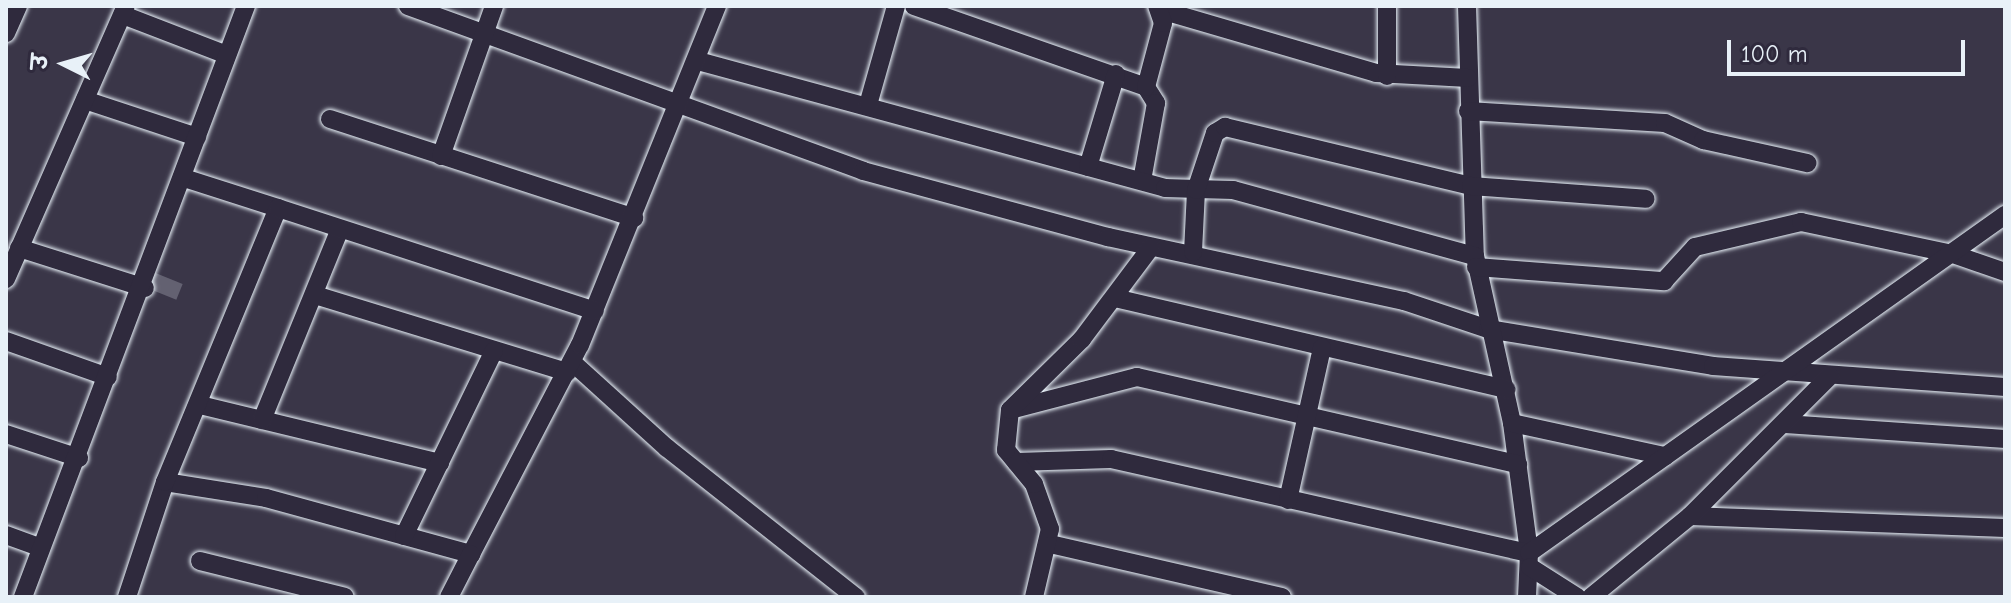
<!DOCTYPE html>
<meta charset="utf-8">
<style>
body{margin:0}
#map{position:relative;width:2011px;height:603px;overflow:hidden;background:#3a3648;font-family:"Comic Neue","Playpen Sans Deva",sans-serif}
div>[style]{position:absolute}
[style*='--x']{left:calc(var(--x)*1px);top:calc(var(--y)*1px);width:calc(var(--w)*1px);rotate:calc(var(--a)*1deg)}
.building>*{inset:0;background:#636171;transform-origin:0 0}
.roads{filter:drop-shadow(0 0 2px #e8f1f8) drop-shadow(0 0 2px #e8f1f8)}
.minor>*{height:18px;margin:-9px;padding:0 9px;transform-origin:9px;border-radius:9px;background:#2f2a3d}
span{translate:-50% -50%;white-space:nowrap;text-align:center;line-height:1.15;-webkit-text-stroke:7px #2f2a3d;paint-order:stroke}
.frame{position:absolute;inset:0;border:8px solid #e8f1f8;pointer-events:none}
.north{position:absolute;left:24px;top:24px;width:80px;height:80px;-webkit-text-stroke:6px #2f2a3d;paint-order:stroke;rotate:275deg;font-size:22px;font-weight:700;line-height:32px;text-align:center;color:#e8f1f8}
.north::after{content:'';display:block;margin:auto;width:28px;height:36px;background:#e8f1f8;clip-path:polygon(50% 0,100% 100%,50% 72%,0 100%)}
.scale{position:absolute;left:1727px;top:40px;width:238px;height:36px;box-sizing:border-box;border:4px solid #e8f1f8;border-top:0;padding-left:10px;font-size:24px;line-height:28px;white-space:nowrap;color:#e8f1f8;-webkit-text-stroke:6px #2f2a3d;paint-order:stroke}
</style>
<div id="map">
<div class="building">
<i style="left:153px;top:272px;width:32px;height:17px;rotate:22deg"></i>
</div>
<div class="roads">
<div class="minor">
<i style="--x:408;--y:6;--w:484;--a:19.9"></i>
<i style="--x:863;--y:171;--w:254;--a:15.1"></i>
<i style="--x:1108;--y:237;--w:303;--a:12.2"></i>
<i style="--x:1404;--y:301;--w:89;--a:18.4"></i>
<i style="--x:1488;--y:329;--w:228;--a:9.3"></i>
<i style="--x:1713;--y:366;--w:293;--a:4.1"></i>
<i style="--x:914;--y:6;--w:246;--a:19.2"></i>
<i style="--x:1146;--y:87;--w:19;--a:58"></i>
<i style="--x:1156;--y:103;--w:79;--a:100.2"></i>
<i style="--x:1467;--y:6;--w:250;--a:88.2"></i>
<i style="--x:1475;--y:256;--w:171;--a:77.5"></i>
<i style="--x:1512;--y:423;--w:131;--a:82.5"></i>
<i style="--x:1529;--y:553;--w:44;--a:92.6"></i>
<i style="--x:1161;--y:10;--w:224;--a:16.3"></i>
<i style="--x:1376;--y:73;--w:92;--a:3.1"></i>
<i style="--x:123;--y:15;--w:111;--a:21"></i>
<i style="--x:6;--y:33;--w:30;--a:-66"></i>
<i style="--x:698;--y:61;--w:484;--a:15.2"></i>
<i style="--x:1165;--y:188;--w:68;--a:1.7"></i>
<i style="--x:1233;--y:190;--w:251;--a:15.3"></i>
<i style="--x:1387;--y:76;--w:70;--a:-90"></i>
<i style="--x:1146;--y:87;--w:66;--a:-75.1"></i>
<i style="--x:1163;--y:23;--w:18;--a:-109"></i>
<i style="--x:85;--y:100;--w:118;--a:18.3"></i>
<i style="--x:868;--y:105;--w:103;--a:-74.2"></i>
<i style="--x:1468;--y:111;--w:197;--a:3.5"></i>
<i style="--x:1665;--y:123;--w:42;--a:24.1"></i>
<i style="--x:1703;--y:140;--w:107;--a:12.5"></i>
<i style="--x:330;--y:119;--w:320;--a:18"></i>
<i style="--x:441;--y:156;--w:159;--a:-70.5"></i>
<i style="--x:1088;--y:167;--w:97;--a:-73.2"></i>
<i style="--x:184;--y:178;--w:99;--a:17.7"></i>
<i style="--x:19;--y:248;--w:132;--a:17.6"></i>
<i style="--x:1193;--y:252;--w:62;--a:-87.2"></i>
<i style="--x:1196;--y:190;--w:60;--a:-71.6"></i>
<i style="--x:1215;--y:133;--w:12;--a:-31"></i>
<i style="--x:1225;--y:127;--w:253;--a:13.5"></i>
<i style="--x:1471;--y:186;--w:175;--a:4.2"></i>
<i style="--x:1476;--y:267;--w:189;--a:4.3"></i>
<i style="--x:1664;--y:281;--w:46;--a:-47.6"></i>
<i style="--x:1695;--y:247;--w:109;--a:-13.3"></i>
<i style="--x:1801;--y:222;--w:155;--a:11.9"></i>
<i style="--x:1953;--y:254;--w:55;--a:19.1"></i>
<i style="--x:6;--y:279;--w:298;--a:-66.3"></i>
<i style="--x:315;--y:295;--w:264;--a:17"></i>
<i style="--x:1115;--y:298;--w:402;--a:13.1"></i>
<i style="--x:6;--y:341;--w:108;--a:19.4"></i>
<i style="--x:572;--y:362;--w:128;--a:42.2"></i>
<i style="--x:667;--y:448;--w:241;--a:38.3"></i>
<i style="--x:200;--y:405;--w:247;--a:13.6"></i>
<i style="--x:1010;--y:410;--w:131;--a:-14.6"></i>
<i style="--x:1137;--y:377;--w:391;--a:12.9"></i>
<i style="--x:262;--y:420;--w:206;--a:-67.8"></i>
<i style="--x:1512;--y:423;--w:157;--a:12.2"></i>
<i style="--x:1785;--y:424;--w:221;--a:3.9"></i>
<i style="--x:6;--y:434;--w:77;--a:18.2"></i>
<i style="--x:1016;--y:462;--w:95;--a:-1.8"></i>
<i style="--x:1111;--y:459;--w:428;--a:12.7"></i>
<i style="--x:1529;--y:553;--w:584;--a:-35.38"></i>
<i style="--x:165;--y:482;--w:102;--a:9"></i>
<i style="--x:266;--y:498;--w:213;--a:15.3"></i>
<i style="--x:471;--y:554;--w:236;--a:-62.5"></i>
<i style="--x:580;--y:345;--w:366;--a:-68"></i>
<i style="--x:1288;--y:500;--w:156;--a:-77.4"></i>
<i style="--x:1690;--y:516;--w:315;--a:2.2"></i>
<i style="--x:6;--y:535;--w:37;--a:20"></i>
<i style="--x:404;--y:536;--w:206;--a:-64.1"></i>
<i style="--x:1050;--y:544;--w:238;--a:12.9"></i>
<i style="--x:200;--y:561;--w:149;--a:13.9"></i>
<i style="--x:1530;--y:567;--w:56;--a:32.6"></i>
<i style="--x:23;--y:597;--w:632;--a:-69.33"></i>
<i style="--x:127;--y:597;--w:121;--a:-71.7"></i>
<i style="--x:165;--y:482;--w:296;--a:-67.6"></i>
<i style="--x:278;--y:208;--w:333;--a:18"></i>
<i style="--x:449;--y:597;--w:48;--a:-62.9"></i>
<i style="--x:1034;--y:597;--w:70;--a:-76.8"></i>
<i style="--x:1050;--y:529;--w:48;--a:-109.6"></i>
<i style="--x:1034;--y:484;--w:44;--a:-129.5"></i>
<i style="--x:1006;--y:450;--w:40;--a:-84.3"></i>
<i style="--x:1010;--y:410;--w:101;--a:-44.6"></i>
<i style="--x:1082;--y:339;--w:115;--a:-53.1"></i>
<i style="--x:1591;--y:597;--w:128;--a:-39.3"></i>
<i style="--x:1690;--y:516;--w:198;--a:-45"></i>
</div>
</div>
<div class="frame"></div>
<div class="north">उ</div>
<div class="scale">100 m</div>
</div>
